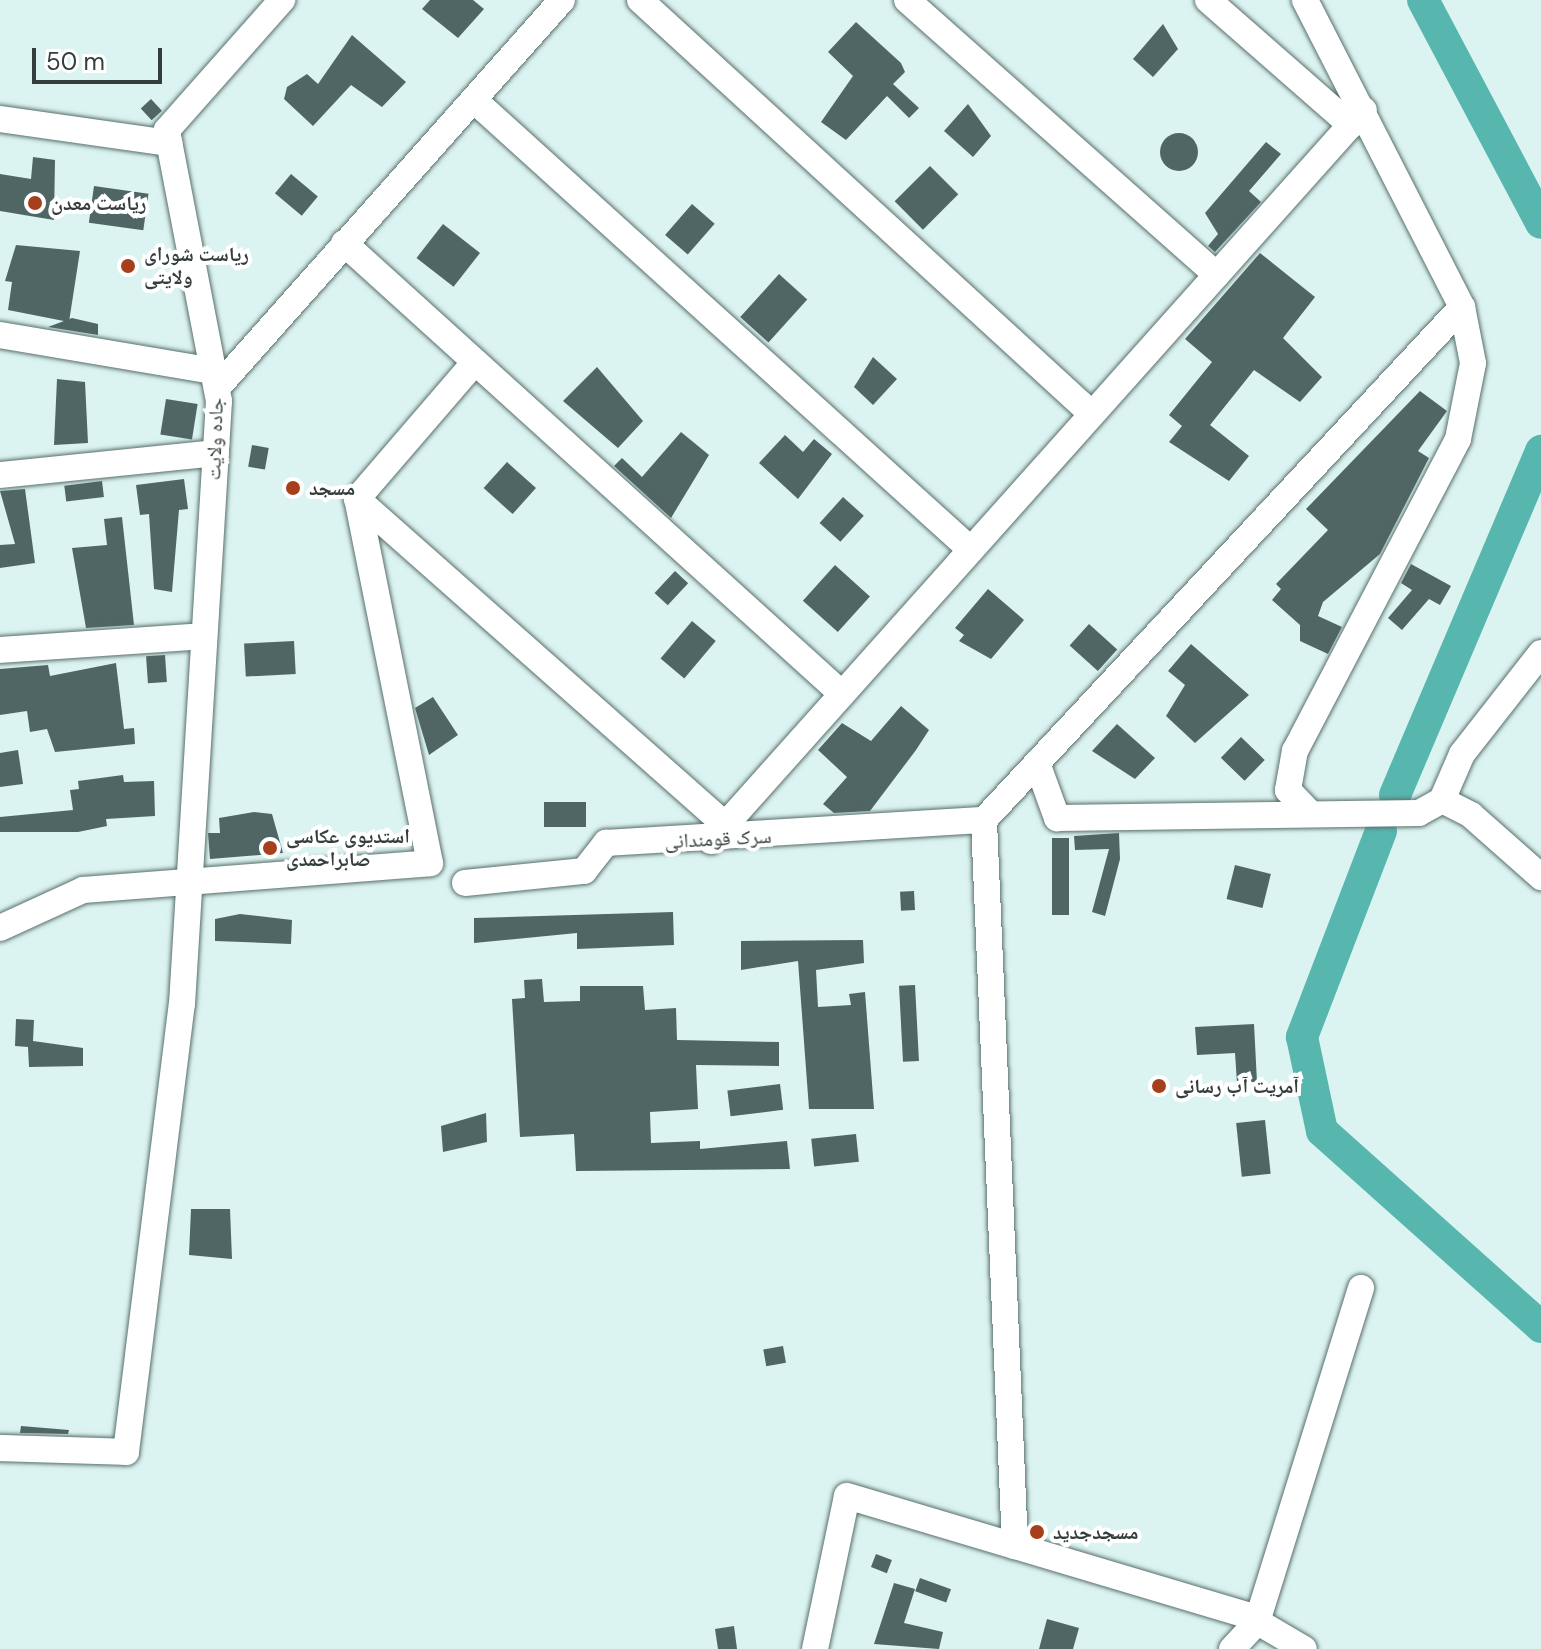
<!DOCTYPE html>
<meta charset="utf-8">
<style>
body{margin:0}
#map{position:relative;width:1541px;height:1649px;overflow:hidden;background:#dbf4f1;font-family:"DM Sans","Noto Naskh Arabic",sans-serif}
div>[style]{position:absolute}
[style*='--x']{left:calc(var(--x)*1px);top:calc(var(--y)*1px);width:calc(var(--w)*1px);rotate:calc(var(--a)*1deg)}
.river>*{height:32px;margin:-16px;padding:0 16px;transform-origin:16px;border-radius:16px;background:#57b7af}
.building>*{inset:0;background:#506664;transform-origin:0 0}
.round{border-radius:50%}
.roads{filter:drop-shadow(0 0 2px #596f6c) drop-shadow(0 0 2px #596f6c)}
.minor>*{height:26px;margin:-13px;padding:0 13px;transform-origin:13px;border-radius:13px;background:#fff}
.dots>*{width:22px;height:22px;translate:-50% -50%;box-sizing:border-box;border:4px solid #fff;border-radius:50%}
span{translate:-50% -50%;white-space:nowrap;text-align:center;line-height:1.15;-webkit-text-stroke:8px #fff;paint-order:stroke}
.poi-label{font-size:20px;color:#343e3d;font-weight:700}
.left{translate:0 -50%;text-align:left}
.street-label{font-size:20px;color:#343e3d}
.scale{position:absolute;left:32px;top:48px;width:130px;height:36px;box-sizing:border-box;border:4px solid #343e3d;border-top:0;padding-left:10px;font-size:24px;line-height:28px;white-space:nowrap;color:#343e3d;-webkit-text-stroke:6px #fff;paint-order:stroke}
</style>
<div id="map">
<div class="river">
<i style="--x:1423;--y:0;--w:252;--a:62.1"></i>
<i style="--x:1395;--y:795;--w:374;--a:-67"></i>
<i style="--x:1381;--y:831;--w:221;--a:111"></i>
<i style="--x:1302;--y:1037;--w:96;--a:78"></i>
<i style="--x:1322;--y:1131;--w:294;--a:41.8"></i>
</div>
<div class="building">
<i style="clip-path:polygon(430px 0,473px 0,484px 9px,458px 38px,422px 9px)"></i>
<i style="clip-path:polygon(856px 22px,901px 63px,905px 72px,893px 84px,919px 108px,909px 118px,887px 96px,846px 140px,821px 122px,853px 76px,828px 52px)"></i>
<i style="clip-path:polygon(1163px 24px,1178px 49px,1153px 77px,1133px 59px)"></i>
<i style="clip-path:polygon(352px 35px,406px 82px,382px 107px,351px 85px,313px 126px,284px 99px,287px 87px,307px 74px,318px 84px)"></i>
<i style="left:151px;top:99px;width:16px;height:14px;rotate:47deg"></i>
<i style="clip-path:polygon(968px 104px,991px 136px,973px 157px,944px 131px)"></i>
<i class="round" style="left:1160px;top:133px;width:38px;height:38px"></i>
<i style="clip-path:polygon(1266px 142px,1281px 154px,1249px 191px,1261px 202px,1215px 252px,1208px 246px,1218px 234px,1205px 213px)"></i>
<i style="clip-path:polygon(33px 157px,55px 160px,54px 220px,0 211px,0 174px,31px 179px)"></i>
<i style="left:930px;top:166px;width:40px;height:50px;rotate:45deg"></i>
<i style="left:291px;top:174px;width:35px;height:25px;rotate:40deg"></i>
<i style="left:94px;top:186px;width:55px;height:37px;rotate:8deg"></i>
<i style="left:692px;top:204px;width:30px;height:41px;rotate:41deg"></i>
<i style="left:443px;top:224px;width:47px;height:43px;rotate:38deg"></i>
<i style="clip-path:polygon(16px 245px,80px 251px,69px 322px,8px 310px,12px 282px,5px 281px)"></i>
<i style="clip-path:polygon(1260px 253px,1315px 297px,1283px 338px,1322px 377px,1300px 402px,1254px 370px,1210px 425px,1249px 456px,1229px 481px,1169px 442px,1182px 426px,1169px 415px,1212px 362px,1185px 339px)"></i>
<i style="left:779px;top:274px;width:38px;height:58px;rotate:42deg"></i>
<i style="clip-path:polygon(72px 318px,98px 324px,98px 335px,48px 327px)"></i>
<i style="clip-path:polygon(873px 357px,897px 379px,873px 405px,854px 387px)"></i>
<i style="clip-path:polygon(597px 367px,643px 421px,618px 448px,563px 401px)"></i>
<i style="clip-path:polygon(57px 379px,85px 382px,88px 443px,54px 445px)"></i>
<i style="clip-path:polygon(1420px 391px,1447px 411px,1418px 451px,1429px 458px,1380px 554px,1323px 602px,1318px 616px,1342px 627px,1328px 654px,1300px 641px,1300px 625px,1272px 600px,1281px 589px,1276px 584px,1328px 530px,1306px 509px)"></i>
<i style="left:166px;top:399px;width:32px;height:36px;rotate:9deg"></i>
<i style="clip-path:polygon(681px 432px,709px 455px,671px 518px,614px 466px,622px 458px,642px 477px)"></i>
<i style="clip-path:polygon(785px 435px,803px 452px,814px 439px,832px 454px,798px 499px,759px 463px)"></i>
<i style="left:252px;top:445px;width:17px;height:22px;rotate:10deg"></i>
<i style="left:507px;top:462px;width:39px;height:35px;rotate:42deg"></i>
<i style="clip-path:polygon(184px 479px,188px 509px,179px 510px,172px 592px,154px 589px,149px 514px,140px 515px,136px 485px)"></i>
<i style="left:102px;top:481px;width:16px;height:38px;rotate:83deg"></i>
<i style="clip-path:polygon(25px 489px,35px 563px,0 568px,0 545px,15px 544px,0 491px)"></i>
<i style="left:843px;top:497px;width:28px;height:35px;rotate:42deg"></i>
<i style="clip-path:polygon(122px 517px,134px 625px,86px 628px,72px 548px,107px 545px,104px 519px)"></i>
<i style="clip-path:polygon(1411px 564px,1451px 586px,1440px 605px,1429px 599px,1402px 630px,1388px 618px,1412px 590px,1401px 583px)"></i>
<i style="left:835px;top:565px;width:47px;height:48px;rotate:42deg"></i>
<i style="left:675px;top:571px;width:18px;height:30px;rotate:43deg"></i>
<i style="clip-path:polygon(988px 589px,1024px 620px,991px 659px,959px 641px,964px 635px,955px 628px)"></i>
<i style="left:692px;top:621px;width:31px;height:49px;rotate:40deg"></i>
<i style="left:1089px;top:624px;width:38px;height:29px;rotate:42deg"></i>
<i style="left:294px;top:641px;width:33px;height:50px;rotate:87deg"></i>
<i style="clip-path:polygon(1191px 644px,1249px 695px,1195px 743px,1166px 716px,1185px 685px,1168px 671px)"></i>
<i style="left:165px;top:655px;width:27px;height:19px;rotate:86deg"></i>
<i style="clip-path:polygon(116px 663px,124px 729px,134px 728px,135px 744px,55px 752px,47px 729px,30px 732px,27px 711px,0 715px,0 669px,48px 665px,50px 676px)"></i>
<i style="clip-path:polygon(433px 697px,458px 735px,429px 755px,415px 708px)"></i>
<i style="clip-path:polygon(901px 706px,929px 730px,916px 750px,870px 811px,834px 813px,823px 804px,847px 777px,818px 750px,842px 723px,871px 741px)"></i>
<i style="clip-path:polygon(1117px 724px,1155px 758px,1135px 779px,1092px 751px)"></i>
<i style="left:1241px;top:737px;width:33px;height:29px;rotate:44deg"></i>
<i style="clip-path:polygon(18px 750px,23px 784px,0 787px,0 753px)"></i>
<i style="clip-path:polygon(123px 775px,124px 782px,154px 781px,155px 816px,106px 819px,107px 826px,78px 832px,0 832px,0 817px,73px 810px,70px 790px,79px 789px,78px 781px)"></i>
<i style="left:544px;top:802px;width:42px;height:25px"></i>
<i style="clip-path:polygon(254px 812px,272px 814px,283px 853px,210px 859px,208px 833px,220px 833px,219px 818px)"></i>
<i style="clip-path:polygon(1119px 833px,1120px 859px,1105px 916px,1092px 912px,1109px 849px,1075px 850px,1074px 836px)"></i>
<i style="left:1052px;top:838px;width:17px;height:77px"></i>
<i style="left:1235px;top:865px;width:37px;height:35px;rotate:14deg"></i>
<i style="left:914px;top:891px;width:19px;height:14px;rotate:87deg"></i>
<i style="clip-path:polygon(673px 912px,674px 945px,577px 949px,577px 933px,474px 943px,474px 918px)"></i>
<i style="clip-path:polygon(240px 914px,292px 920px,291px 944px,215px 941px,215px 919px)"></i>
<i style="clip-path:polygon(863px 940px,864px 963px,816px 970px,818px 1007px,851px 1005px,849px 994px,865px 992px,874px 1109px,809px 1109px,798px 961px,741px 970px,741px 941px)"></i>
<i style="clip-path:polygon(542px 979px,544px 1002px,580px 1001px,580px 986px,643px 986px,645px 1010px,676px 1008px,677px 1040px,779px 1042px,779px 1066px,696px 1065px,698px 1109px,650px 1112px,651px 1143px,700px 1141px,700px 1149px,787px 1141px,790px 1169px,576px 1171px,574px 1134px,520px 1137px,512px 999px,525px 998px,524px 980px)"></i>
<i style="left:915px;top:985px;width:76px;height:16px;rotate:87deg"></i>
<i style="clip-path:polygon(16px 1019px,34px 1020px,33px 1041px,83px 1048px,83px 1066px,29px 1067px,28px 1047px,15px 1046px)"></i>
<i style="clip-path:polygon(1254px 1024px,1257px 1082px,1237px 1083px,1235px 1053px,1197px 1055px,1195px 1027px)"></i>
<i style="left:780px;top:1084px;width:26px;height:53px;rotate:83deg"></i>
<i style="clip-path:polygon(486px 1113px,487px 1142px,443px 1152px,441px 1126px)"></i>
<i style="left:1265px;top:1120px;width:54px;height:29px;rotate:84deg"></i>
<i style="left:856px;top:1134px;width:28px;height:45px;rotate:84deg"></i>
<i style="clip-path:polygon(191px 1209px,230px 1209px,232px 1259px,189px 1255px)"></i>
<i style="left:783px;top:1346px;width:17px;height:20px;rotate:80deg"></i>
<i style="clip-path:polygon(21px 1426px,69px 1430px,68px 1434px,20px 1433px)"></i>
<i style="left:876px;top:1554px;width:17px;height:14px;rotate:21deg"></i>
<i style="left:920px;top:1578px;width:33px;height:14px;rotate:20deg"></i>
<i style="clip-path:polygon(894px 1583px,915px 1589px,904px 1623px,943px 1632px,939px 1649px,874px 1644px)"></i>
<i style="clip-path:polygon(1047px 1619px,1079px 1628px,1073px 1649px,1039px 1649px)"></i>
<i style="clip-path:polygon(734px 1626px,737px 1649px,718px 1649px,715px 1629px)"></i>
</div>
<div class="roads">
<div class="minor">
<i style="--x:640;--y:0;--w:613;--a:42.49"></i>
<i style="--x:907;--y:0;--w:414;--a:41.6"></i>
<i style="--x:1208;--y:0;--w:190;--a:41.2"></i>
<i style="--x:474;--y:100;--w:670;--a:42.16"></i>
<i style="--x:0;--y:119;--w:171;--a:8.1"></i>
<i style="--x:344;--y:243;--w:672;--a:42.16"></i>
<i style="--x:0;--y:335;--w:216;--a:9.6"></i>
<i style="--x:217;--y:388;--w:519;--a:-48.36"></i>
<i style="--x:0;--y:475;--w:217;--a:-5.8"></i>
<i style="--x:357;--y:499;--w:490;--a:41.5"></i>
<i style="--x:0;--y:650;--w:204;--a:-3.9"></i>
<i style="--x:1037;--y:763;--w:59;--a:70"></i>
<i style="--x:1057;--y:818;--w:362;--a:-0.8"></i>
<i style="--x:1419;--y:813;--w:26;--a:-29"></i>
<i style="--x:1442;--y:800;--w:50;--a:-66.5"></i>
<i style="--x:1462;--y:754;--w:128;--a:-52"></i>
<i style="--x:1442;--y:800;--w:33;--a:27"></i>
<i style="--x:1471;--y:815;--w:94;--a:41.5"></i>
<i style="--x:1308;--y:811;--w:29;--a:-134"></i>
<i style="--x:1288;--y:790;--w:40;--a:-80"></i>
<i style="--x:1295;--y:751;--w:352;--a:-62.4"></i>
<i style="--x:1458;--y:439;--w:77;--a:-78.8"></i>
<i style="--x:1473;--y:363;--w:57;--a:-101.1"></i>
<i style="--x:711;--y:841;--w:980;--a:-48.23"></i>
<i style="--x:465;--y:883;--w:120;--a:-5.8"></i>
<i style="--x:584;--y:871;--w:36;--a:-52"></i>
<i style="--x:606;--y:843;--w:379;--a:-3.5"></i>
<i style="--x:0;--y:928;--w:91;--a:-24.6"></i>
<i style="--x:83;--y:890;--w:348;--a:-4.4"></i>
<i style="--x:430;--y:863;--w:371;--a:-101.3"></i>
<i style="--x:357;--y:499;--w:181;--a:-49.3"></i>
<i style="--x:0;--y:1448;--w:126;--a:1.8"></i>
<i style="--x:126;--y:1452;--w:451;--a:-82.9"></i>
<i style="--x:182;--y:1004;--w:604;--a:-86.49"></i>
<i style="--x:219;--y:401;--w:276;--a:-100.9"></i>
<i style="--x:167;--y:130;--w:174;--a:-48.5"></i>
<i style="--x:1015;--y:1546;--w:241;--a:16.6"></i>
<i style="--x:1246;--y:1615;--w:67;--a:30.4"></i>
<i style="--x:815;--y:1649;--w:156;--a:-78.2"></i>
<i style="--x:847;--y:1496;--w:175;--a:16.6"></i>
<i style="--x:1015;--y:1546;--w:727;--a:-92.45"></i>
<i style="--x:984;--y:820;--w:701;--a:-47.02"></i>
<i style="--x:1462;--y:307;--w:345;--a:-117.1"></i>
<i style="--x:1232;--y:1649;--w:37;--a:-47"></i>
<i style="--x:1257;--y:1622;--w:350;--a:-72.7"></i>
</div>
</div>
<div class="dots">
<i style="left:35px;top:203px;background:#a63f1b"></i>
<i style="left:128px;top:266px;background:#a63f1b"></i>
<i style="left:293px;top:488px;background:#a63f1b"></i>
<i style="left:270px;top:848px;background:#a63f1b"></i>
<i style="left:1159px;top:1086px;background:#a63f1b"></i>
<i style="left:1037px;top:1532px;background:#a63f1b"></i>
</div>
<div class="poi-label">
<span class="left" style="left:51px;top:203px">ریاست معدن</span>
<span class="left" style="left:144px;top:266px">ریاست شورای<br>ولایتی</span>
<span class="left" style="left:309px;top:488px">مسجد</span>
<span class="left" style="left:286px;top:848px">استدیوی عکاسی<br>صابراحمدی</span>
<span class="left" style="left:1175px;top:1086px">آمریت آب رسانی</span>
<span class="left" style="left:1053px;top:1532px">مسجدجدید</span>
</div>
<div class="street-label">
<span style="left:215px;top:439px;rotate:-88deg">جاده ولایت</span>
<span style="left:718px;top:839px;rotate:-3deg">سرک قومندانی</span>
</div>
<div class="scale">50 m</div>
</div>
